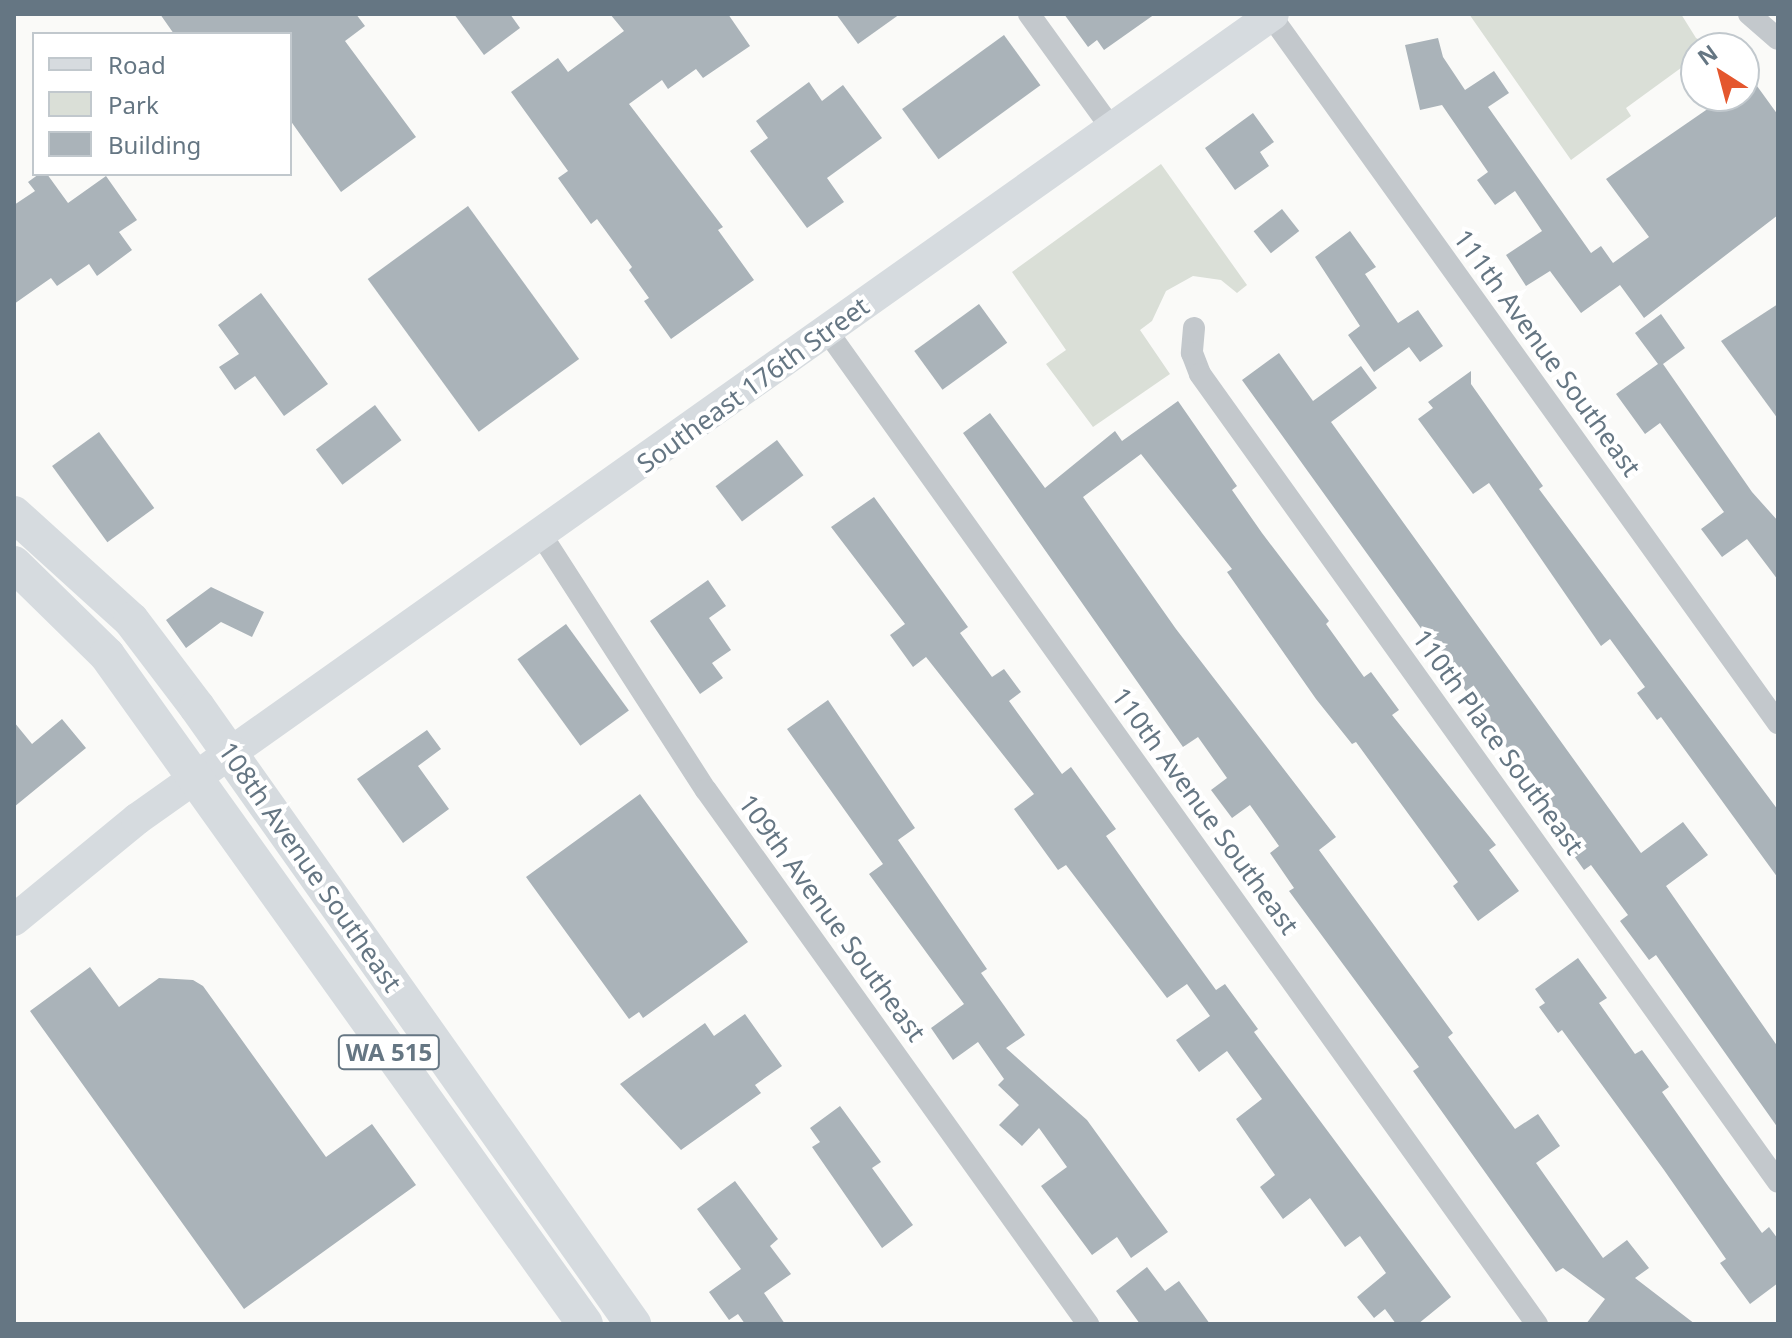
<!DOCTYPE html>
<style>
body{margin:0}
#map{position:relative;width:1792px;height:1338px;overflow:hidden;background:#fafaf8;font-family:"Noto Sans",sans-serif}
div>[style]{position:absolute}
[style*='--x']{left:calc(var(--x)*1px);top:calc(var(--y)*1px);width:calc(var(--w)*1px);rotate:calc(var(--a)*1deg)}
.green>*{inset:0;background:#dadfd7}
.building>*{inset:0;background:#aab3b9;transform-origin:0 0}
.minor>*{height:22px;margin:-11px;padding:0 11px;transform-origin:11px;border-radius:11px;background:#c3c8cc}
.secondary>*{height:32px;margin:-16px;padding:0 16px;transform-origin:16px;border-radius:16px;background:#d6dbdf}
.primary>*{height:36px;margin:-18px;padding:0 18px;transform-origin:18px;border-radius:18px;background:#d6dbdf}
span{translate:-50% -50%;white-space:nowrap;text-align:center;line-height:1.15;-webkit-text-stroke:8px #fff;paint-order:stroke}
.shield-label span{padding:2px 6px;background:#fff;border:2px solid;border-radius:6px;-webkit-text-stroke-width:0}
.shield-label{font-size:24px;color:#657683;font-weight:700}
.street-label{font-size:26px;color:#657683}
.frame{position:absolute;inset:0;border:16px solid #657683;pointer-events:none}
.legend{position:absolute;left:32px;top:32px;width:260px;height:144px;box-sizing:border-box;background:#fff;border:2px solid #c1c8cd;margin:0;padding:10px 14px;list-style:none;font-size:24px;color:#657683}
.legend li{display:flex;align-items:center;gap:16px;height:40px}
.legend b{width:40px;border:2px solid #c1c8cd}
.north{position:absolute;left:1680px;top:32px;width:80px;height:80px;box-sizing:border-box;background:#fff;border:2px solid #c1c8cd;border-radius:50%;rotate:324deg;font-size:22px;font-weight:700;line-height:32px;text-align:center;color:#657683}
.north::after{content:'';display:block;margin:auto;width:28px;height:36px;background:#e4572e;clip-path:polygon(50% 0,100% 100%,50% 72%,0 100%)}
</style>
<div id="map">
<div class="green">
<i style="clip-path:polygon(1469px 14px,1681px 14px,1696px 38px,1711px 46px,1696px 48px,1696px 57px,1626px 108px,1631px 116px,1571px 160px)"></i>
<i style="clip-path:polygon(1161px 164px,1247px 285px,1237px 293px,1221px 280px,1193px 276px,1166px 291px,1152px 321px,1140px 330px,1170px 374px,1093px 427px,1046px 364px,1066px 350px,1012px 272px)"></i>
</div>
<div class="building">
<i style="clip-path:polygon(160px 14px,356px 14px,365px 26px,345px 41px,416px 137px,341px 192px,290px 120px,290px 34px,174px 34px)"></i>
<i style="clip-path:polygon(454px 14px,510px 14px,520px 28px,484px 55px)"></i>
<i style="clip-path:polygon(610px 14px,728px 14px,750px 46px,703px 78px,696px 69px,668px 89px,662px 80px,629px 104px,723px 227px,718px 230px,754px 280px,671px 339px,644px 301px,649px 298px,629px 270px,632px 267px,597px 219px,591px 224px,558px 178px,568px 171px,511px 92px,558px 58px,568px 72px,624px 31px)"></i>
<i style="clip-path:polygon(836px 14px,900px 14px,858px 44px)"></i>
<i style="clip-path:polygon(1064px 14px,1155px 14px,1104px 50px,1097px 40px,1088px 47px)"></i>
<i style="left:1004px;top:35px;width:62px;height:126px;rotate:54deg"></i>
<i style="clip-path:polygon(1438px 38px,1443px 57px,1465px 90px,1494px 71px,1509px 93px,1488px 107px,1591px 253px,1601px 246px,1613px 263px,1649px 237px,1606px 179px,1709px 108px,1701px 96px,1744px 96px,1744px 68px,1778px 115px,1778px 215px,1644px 318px,1620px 285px,1581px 313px,1550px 271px,1526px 286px,1506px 255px,1542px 231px,1515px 191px,1495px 205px,1477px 180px,1488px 172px,1442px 105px,1420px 110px,1405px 45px)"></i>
<i style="clip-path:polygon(809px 82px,822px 101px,843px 85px,882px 138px,827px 178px,844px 202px,807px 228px,750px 151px,768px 138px,756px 121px)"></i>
<i style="clip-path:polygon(1253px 113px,1274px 142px,1260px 152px,1269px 166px,1235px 190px,1205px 148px)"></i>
<i style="clip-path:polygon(39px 174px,47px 174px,68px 203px,106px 176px,137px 220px,119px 232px,132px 250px,97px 276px,89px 264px,57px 286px,51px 278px,14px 304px,14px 205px,35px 191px,28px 182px)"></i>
<i style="left:468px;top:206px;width:189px;height:124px;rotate:54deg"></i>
<i style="left:1282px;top:209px;width:28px;height:36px;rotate:52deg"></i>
<i style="clip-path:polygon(1350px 231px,1376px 267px,1365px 274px,1398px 323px,1418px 310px,1443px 346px,1420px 362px,1409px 347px,1374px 372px,1348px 335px,1360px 326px,1315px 257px)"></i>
<i style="clip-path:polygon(261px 293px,328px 384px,284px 416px,255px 376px,235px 390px,219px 367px,239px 354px,218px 325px)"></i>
<i style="left:979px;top:304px;width:48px;height:80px;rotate:54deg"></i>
<i style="clip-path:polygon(1778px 304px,1778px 419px,1721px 341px)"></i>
<i style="clip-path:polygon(1661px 314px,1685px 348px,1663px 364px,1752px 492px,1778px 521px,1778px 580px,1747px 539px,1722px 557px,1701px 529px,1724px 512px,1660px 423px,1645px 434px,1616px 394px,1658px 364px,1635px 333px)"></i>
<i style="clip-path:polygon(1279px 353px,1313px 401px,1361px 366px,1377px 388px,1331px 422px,1641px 853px,1683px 822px,1708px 855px,1666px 886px,1778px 1047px,1778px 1128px,1656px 955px,1649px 960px,1620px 921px,1628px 915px,1591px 865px,1584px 870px,1557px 832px,1564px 827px,1242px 380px)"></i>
<i style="clip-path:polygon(1471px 371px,1471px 384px,1543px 486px,1539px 489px,1778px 810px,1778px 878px,1661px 717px,1657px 720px,1637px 693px,1645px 687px,1610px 639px,1601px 646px,1489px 483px,1473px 494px,1418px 419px,1433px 408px,1428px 402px)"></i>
<i style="clip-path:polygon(1178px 401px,1237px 486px,1232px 490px,1262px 533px,1329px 621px,1326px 624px,1364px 677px,1371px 672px,1399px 710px,1392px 715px,1496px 845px,1489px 850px,1519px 891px,1478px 921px,1453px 886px,1458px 882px,1356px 742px,1352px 744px,1316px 699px,1227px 572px,1232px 569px,1141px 454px,1083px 497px,1176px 629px,1336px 837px,1319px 850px,1453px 1033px,1448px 1037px,1515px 1129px,1538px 1114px,1560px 1146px,1536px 1163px,1603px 1258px,1627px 1240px,1649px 1268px,1635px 1278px,1695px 1324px,1586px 1324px,1605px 1299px,1563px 1268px,1556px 1272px,1413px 1071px,1419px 1067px,1289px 891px,1294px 888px,1270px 853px,1279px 846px,1250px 805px,1232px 818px,1211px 790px,1227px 778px,1198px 737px,1183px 747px,963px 433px,990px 413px,1045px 488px,1115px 431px,1122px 441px)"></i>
<i style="left:375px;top:405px;width:44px;height:74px;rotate:53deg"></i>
<i style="left:99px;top:432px;width:94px;height:58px;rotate:54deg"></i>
<i style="left:777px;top:440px;width:44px;height:77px;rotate:53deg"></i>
<i style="clip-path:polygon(874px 497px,968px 627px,960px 633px,992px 677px,1004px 669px,1021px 692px,1009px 701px,1062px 774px,1071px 767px,1116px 829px,1106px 836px,1156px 907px,1216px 990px,1225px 984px,1258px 1029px,1254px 1032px,1451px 1297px,1418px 1324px,1396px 1324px,1385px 1309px,1374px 1318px,1357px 1297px,1386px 1273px,1360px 1236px,1345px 1247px,1310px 1198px,1283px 1219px,1260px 1187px,1275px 1175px,1236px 1119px,1262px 1099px,1227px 1051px,1199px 1072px,1176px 1040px,1210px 1016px,1187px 984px,1167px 998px,1066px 865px,1058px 870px,1014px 809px,1034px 794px,926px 657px,913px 667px,890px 635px,905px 624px,831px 527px)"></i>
<i style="clip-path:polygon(708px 580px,726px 606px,709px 618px,731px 650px,712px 663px,723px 678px,700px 694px,650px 621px)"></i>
<i style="clip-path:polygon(211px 587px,264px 612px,252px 637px,221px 622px,186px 648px,166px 620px)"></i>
<i style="left:566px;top:624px;width:107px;height:60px;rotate:54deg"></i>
<i style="clip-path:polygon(828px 700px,915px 828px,898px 840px,987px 969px,981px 973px,1025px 1035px,1006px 1048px,1087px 1120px,1168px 1232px,1131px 1258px,1117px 1237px,1092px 1255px,1041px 1186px,1067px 1167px,1039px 1128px,1022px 1146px,999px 1125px,1019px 1105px,998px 1085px,1004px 1079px,978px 1042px,953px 1060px,931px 1028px,964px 1004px,869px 874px,883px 864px,787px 729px)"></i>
<i style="clip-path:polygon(62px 719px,86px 748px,14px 807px,14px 722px,32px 744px)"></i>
<i style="clip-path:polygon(427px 730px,441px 749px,418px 766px,449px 809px,403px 843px,357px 779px)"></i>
<i style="clip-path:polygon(640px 794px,748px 942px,643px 1018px,639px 1012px,629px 1019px,526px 877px)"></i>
<i style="clip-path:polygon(1578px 958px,1607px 998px,1599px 1003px,1635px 1054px,1642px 1050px,1669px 1087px,1662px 1092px,1726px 1183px,1762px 1233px,1769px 1227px,1778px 1239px,1778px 1283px,1750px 1304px,1720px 1263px,1726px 1259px,1664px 1170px,1562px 1030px,1558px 1033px,1539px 1007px,1545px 1003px,1535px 989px)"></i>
<i style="clip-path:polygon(90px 967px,119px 1007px,159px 978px,193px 980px,203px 986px,326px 1157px,372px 1124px,416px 1185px,244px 1309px,30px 1011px)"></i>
<i style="clip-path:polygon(745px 1014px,782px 1066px,755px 1085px,761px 1093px,681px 1150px,620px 1084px,705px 1023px,714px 1036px)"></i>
<i style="clip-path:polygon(840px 1106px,881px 1162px,872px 1168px,913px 1225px,882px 1248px,812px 1147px,820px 1142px,810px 1128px)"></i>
<i style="clip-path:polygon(735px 1181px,778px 1239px,770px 1246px,791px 1274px,764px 1293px,785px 1324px,745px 1324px,738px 1314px,729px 1320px,709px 1292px,741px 1269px,697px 1209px)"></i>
<i style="clip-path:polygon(1147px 1267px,1165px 1291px,1179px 1281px,1210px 1324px,1140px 1324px,1116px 1291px)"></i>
</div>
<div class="minor">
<i style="--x:1029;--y:14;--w:142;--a:54.2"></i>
<i style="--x:1749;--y:14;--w:38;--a:41"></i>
<i style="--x:1271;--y:16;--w:870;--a:54.36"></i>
<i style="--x:1194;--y:328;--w:25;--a:95"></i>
<i style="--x:1192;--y:353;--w:22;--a:69"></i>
<i style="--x:1200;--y:374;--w:993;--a:54.42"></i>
<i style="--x:827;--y:331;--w:1221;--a:54.44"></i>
<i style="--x:542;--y:536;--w:302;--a:57.2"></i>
<i style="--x:706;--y:790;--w:657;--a:54.42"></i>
</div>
<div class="secondary">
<i style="--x:14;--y:920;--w:159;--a:-39.4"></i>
<i style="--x:137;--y:819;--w:1392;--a:-35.32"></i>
</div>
<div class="primary">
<i style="--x:14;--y:514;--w:158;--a:42.2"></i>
<i style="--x:131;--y:620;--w:109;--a:52.8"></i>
<i style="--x:197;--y:707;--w:756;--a:54.75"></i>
<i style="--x:14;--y:564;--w:130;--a:44.4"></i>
<i style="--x:107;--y:655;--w:822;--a:54.45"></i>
</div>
<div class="shield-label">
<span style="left:389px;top:1052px">WA 515</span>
</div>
<div class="street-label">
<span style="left:1547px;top:353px;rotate:54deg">111th Avenue Southeast</span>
<span style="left:753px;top:385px;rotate:-36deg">Southeast 176th Street</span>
<span style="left:1498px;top:742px;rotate:54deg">110th Place Southeast</span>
<span style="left:1205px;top:811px;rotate:54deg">110th Avenue Southeast</span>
<span style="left:310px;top:867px;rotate:55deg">108th Avenue Southeast</span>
<span style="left:832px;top:918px;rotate:54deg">109th Avenue Southeast</span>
</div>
<div class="frame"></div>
<ul class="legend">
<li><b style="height:10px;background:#d6dbdf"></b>Road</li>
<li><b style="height:22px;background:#dadfd7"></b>Park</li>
<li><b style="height:22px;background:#aab3b9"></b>Building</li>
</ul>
<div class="north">N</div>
</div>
